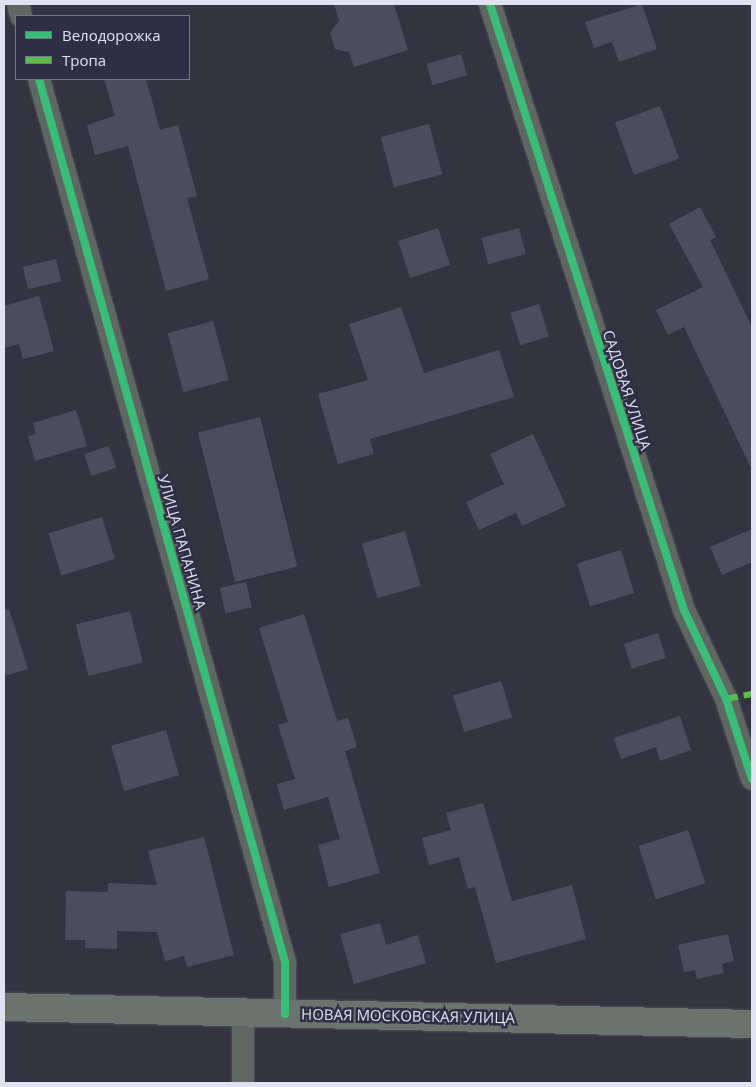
<!DOCTYPE html>
<meta charset="utf-8">
<style>
body{margin:0}
#map{position:relative;width:756px;height:1087px;overflow:hidden;background:#343441;font-family:"Open Sans",sans-serif}
div>[style]{position:absolute}
[style*='--x']{left:calc(var(--x)*1px);top:calc(var(--y)*1px);width:calc(var(--w)*1px);rotate:calc(var(--a)*1deg)}
.building>*{inset:0;background:#4c4c5c;transform-origin:0 0}
.roads{filter:drop-shadow(0 0 1px #50515c) drop-shadow(0 0 1px #50515c)}
.street>*{height:22px;margin:-11px;padding:0 11px;transform-origin:11px;border-radius:11px;background:#5f6763}
.secondary>*{height:28px;margin:-14px;padding:0 14px;transform-origin:14px;border-radius:14px;background:#6a736e}
.quiet>*{height:6px;margin-top:-3px;transform-origin:0;background:repeating-linear-gradient(90deg,#5cbc4b 0 12px,transparent 0 18px)}
.cycleway>*{height:8px;margin:-4px;padding:0 4px;transform-origin:4px;border-radius:4px;background:#3abd76}
span{translate:-50% -50%;white-space:nowrap;text-align:center;line-height:1.15;-webkit-text-stroke:5px #2e2f47;paint-order:stroke}
.street-label{font-size:15px;color:#e0e1f1}
.frame{position:absolute;inset:0;border:5px solid #e0e1f1;pointer-events:none}
.legend{position:absolute;left:15px;top:15px;width:175px;height:65px;box-sizing:border-box;background:#2e2f47;border:1px solid #75768b;margin:0;padding:6px 9px;list-style:none;font-size:15px;color:#e0e1f1}
.legend li{display:flex;align-items:center;gap:10px;height:25px}
.legend b{width:25px;border:1px solid #75768b}
</style>
<div id="map">
<div class="building">
<i style="clip-path:polygon(334px 4px,394px 4px,408px 50px,354px 67px,349px 52px,335px 49px,330px 33px,339px 21px)"></i>
<i style="clip-path:polygon(642px 4px,657px 49px,619px 62px,612px 42px,594px 48px,585px 22px)"></i>
<i style="left:461px;top:54px;width:22px;height:36px;rotate:74deg"></i>
<i style="clip-path:polygon(104px 79px,146px 79px,160px 130px,178px 125px,197px 196px,187px 198px,209px 279px,166px 291px,128px 146px,95px 155px,87px 125px,115px 116px)"></i>
<i style="left:660px;top:106px;width:56px;height:48px;rotate:70deg"></i>
<i style="left:429px;top:124px;width:52px;height:50px;rotate:75deg"></i>
<i style="clip-path:polygon(700px 207px,716px 237px,710px 240px,752px 327px,752px 470px,684px 327px,668px 335px,656px 310px,703px 287px,669px 224px)"></i>
<i style="left:438px;top:228px;width:39px;height:42px;rotate:72deg"></i>
<i style="left:519px;top:228px;width:27px;height:39px;rotate:75deg"></i>
<i style="left:56px;top:259px;width:23px;height:34px;rotate:77deg"></i>
<i style="clip-path:polygon(39px 296px,54px 351px,23px 359px,19px 344px,4px 348px,4px 306px)"></i>
<i style="left:539px;top:304px;width:34px;height:30px;rotate:73deg"></i>
<i style="clip-path:polygon(401px 307px,424px 373px,499px 350px,514px 397px,370px 439px,374px 454px,338px 464px,318px 394px,368px 380px,349px 324px)"></i>
<i style="left:213px;top:321px;width:61px;height:47px;rotate:75deg"></i>
<i style="clip-path:polygon(76px 410px,87px 446px,35px 461px,28px 436px,36px 434px,33px 423px)"></i>
<i style="left:260px;top:417px;width:154px;height:64px;rotate:76deg"></i>
<i style="clip-path:polygon(533px 434px,566px 506px,522px 526px,516px 513px,479px 530px,466px 502px,504px 484px,490px 454px)"></i>
<i style="left:109px;top:446px;width:23px;height:26px;rotate:72deg"></i>
<i style="left:102px;top:517px;width:44px;height:56px;rotate:73deg"></i>
<i style="clip-path:polygon(752px 529px,752px 562px,722px 575px,710px 547px)"></i>
<i style="left:405px;top:531px;width:57px;height:45px;rotate:74deg"></i>
<i style="left:621px;top:550px;width:45px;height:46px;rotate:73deg"></i>
<i style="left:246px;top:582px;width:26px;height:27px;rotate:77deg"></i>
<i style="clip-path:polygon(9px 609px,28px 669px,4px 676px,4px 610px)"></i>
<i style="left:130px;top:611px;width:53px;height:56px;rotate:76deg"></i>
<i style="clip-path:polygon(304px 614px,337px 721px,348px 718px,357px 747px,345px 751px,380px 873px,329px 887px,318px 845px,340px 839px,328px 797px,284px 810px,277px 784px,295px 779px,278px 725px,288px 722px,259px 628px)"></i>
<i style="left:658px;top:633px;width:26px;height:36px;rotate:72deg"></i>
<i style="left:501px;top:681px;width:38px;height:50px;rotate:73deg"></i>
<i style="clip-path:polygon(680px 716px,691px 750px,660px 761px,656px 747px,621px 759px,614px 738px)"></i>
<i style="left:166px;top:730px;width:47px;height:57px;rotate:74deg"></i>
<i style="clip-path:polygon(483px 803px,512px 901px,572px 885px,586px 939px,496px 963px,475px 887px,468px 889px,459px 857px,429px 865px,422px 838px,451px 830px,446px 813px)"></i>
<i style="left:688px;top:830px;width:56px;height:52px;rotate:72deg"></i>
<i style="clip-path:polygon(204px 837px,234px 955px,187px 967px,184px 956px,165px 961px,157px 932px,117px 931px,117px 949px,85px 948px,85px 940px,65px 940px,66px 891px,108px 892px,108px 883px,157px 885px,148px 851px)"></i>
<i style="clip-path:polygon(380px 923px,386px 945px,418px 935px,426px 963px,354px 984px,340px 934px)"></i>
<i style="clip-path:polygon(728px 934px,734px 961px,722px 964px,724px 973px,697px 979px,695px 970px,684px 972px,678px 945px)"></i>
</div>
<div class="roads">
<div class="street">
<i style="--x:18;--y:4;--w:12;--a:76"></i>
<i style="--x:490;--y:4;--w:636;--a:72.25"></i>
<i style="--x:684;--y:610;--w:98;--a:64.7"></i>
<i style="--x:726;--y:699;--w:84;--a:72"></i>
<i style="--x:39;--y:79;--w:917;--a:74.43"></i>
<i style="--x:285;--y:962;--w:52;--a:90"></i>
<i style="--x:243;--y:1012;--w:71;--a:90"></i>
</div>
<div class="secondary">
<i style="--x:4;--y:1007;--w:748;--a:1.3"></i>
</div>
</div>
<div class="quiet">
<i style="--x:726;--y:699;--w:26;--a:-11"></i>
</div>
<div class="cycleway">
<i style="--x:490;--y:4;--w:636;--a:72.25"></i>
<i style="--x:684;--y:610;--w:98;--a:64.7"></i>
<i style="--x:726;--y:699;--w:84;--a:72"></i>
<i style="--x:39;--y:79;--w:917;--a:74.43"></i>
<i style="--x:285;--y:962;--w:52;--a:90"></i>
</div>
<div class="street-label">
<span style="left:627px;top:390px;rotate:72deg">САДОВАЯ УЛИЦА</span>
<span style="left:182px;top:542px;rotate:74deg">УЛИЦА ПАПАНИНА</span>
<span style="left:408px;top:1016px;rotate:1deg">НОВАЯ МОСКОВСКАЯ УЛИЦА</span>
</div>
<div class="frame"></div>
<ul class="legend">
<li><b style="height:6px;background:#3abd76"></b>Велодорожка</li>
<li><b style="height:6px;background:#5cbc4b"></b>Тропа</li>
</ul>
</div>
